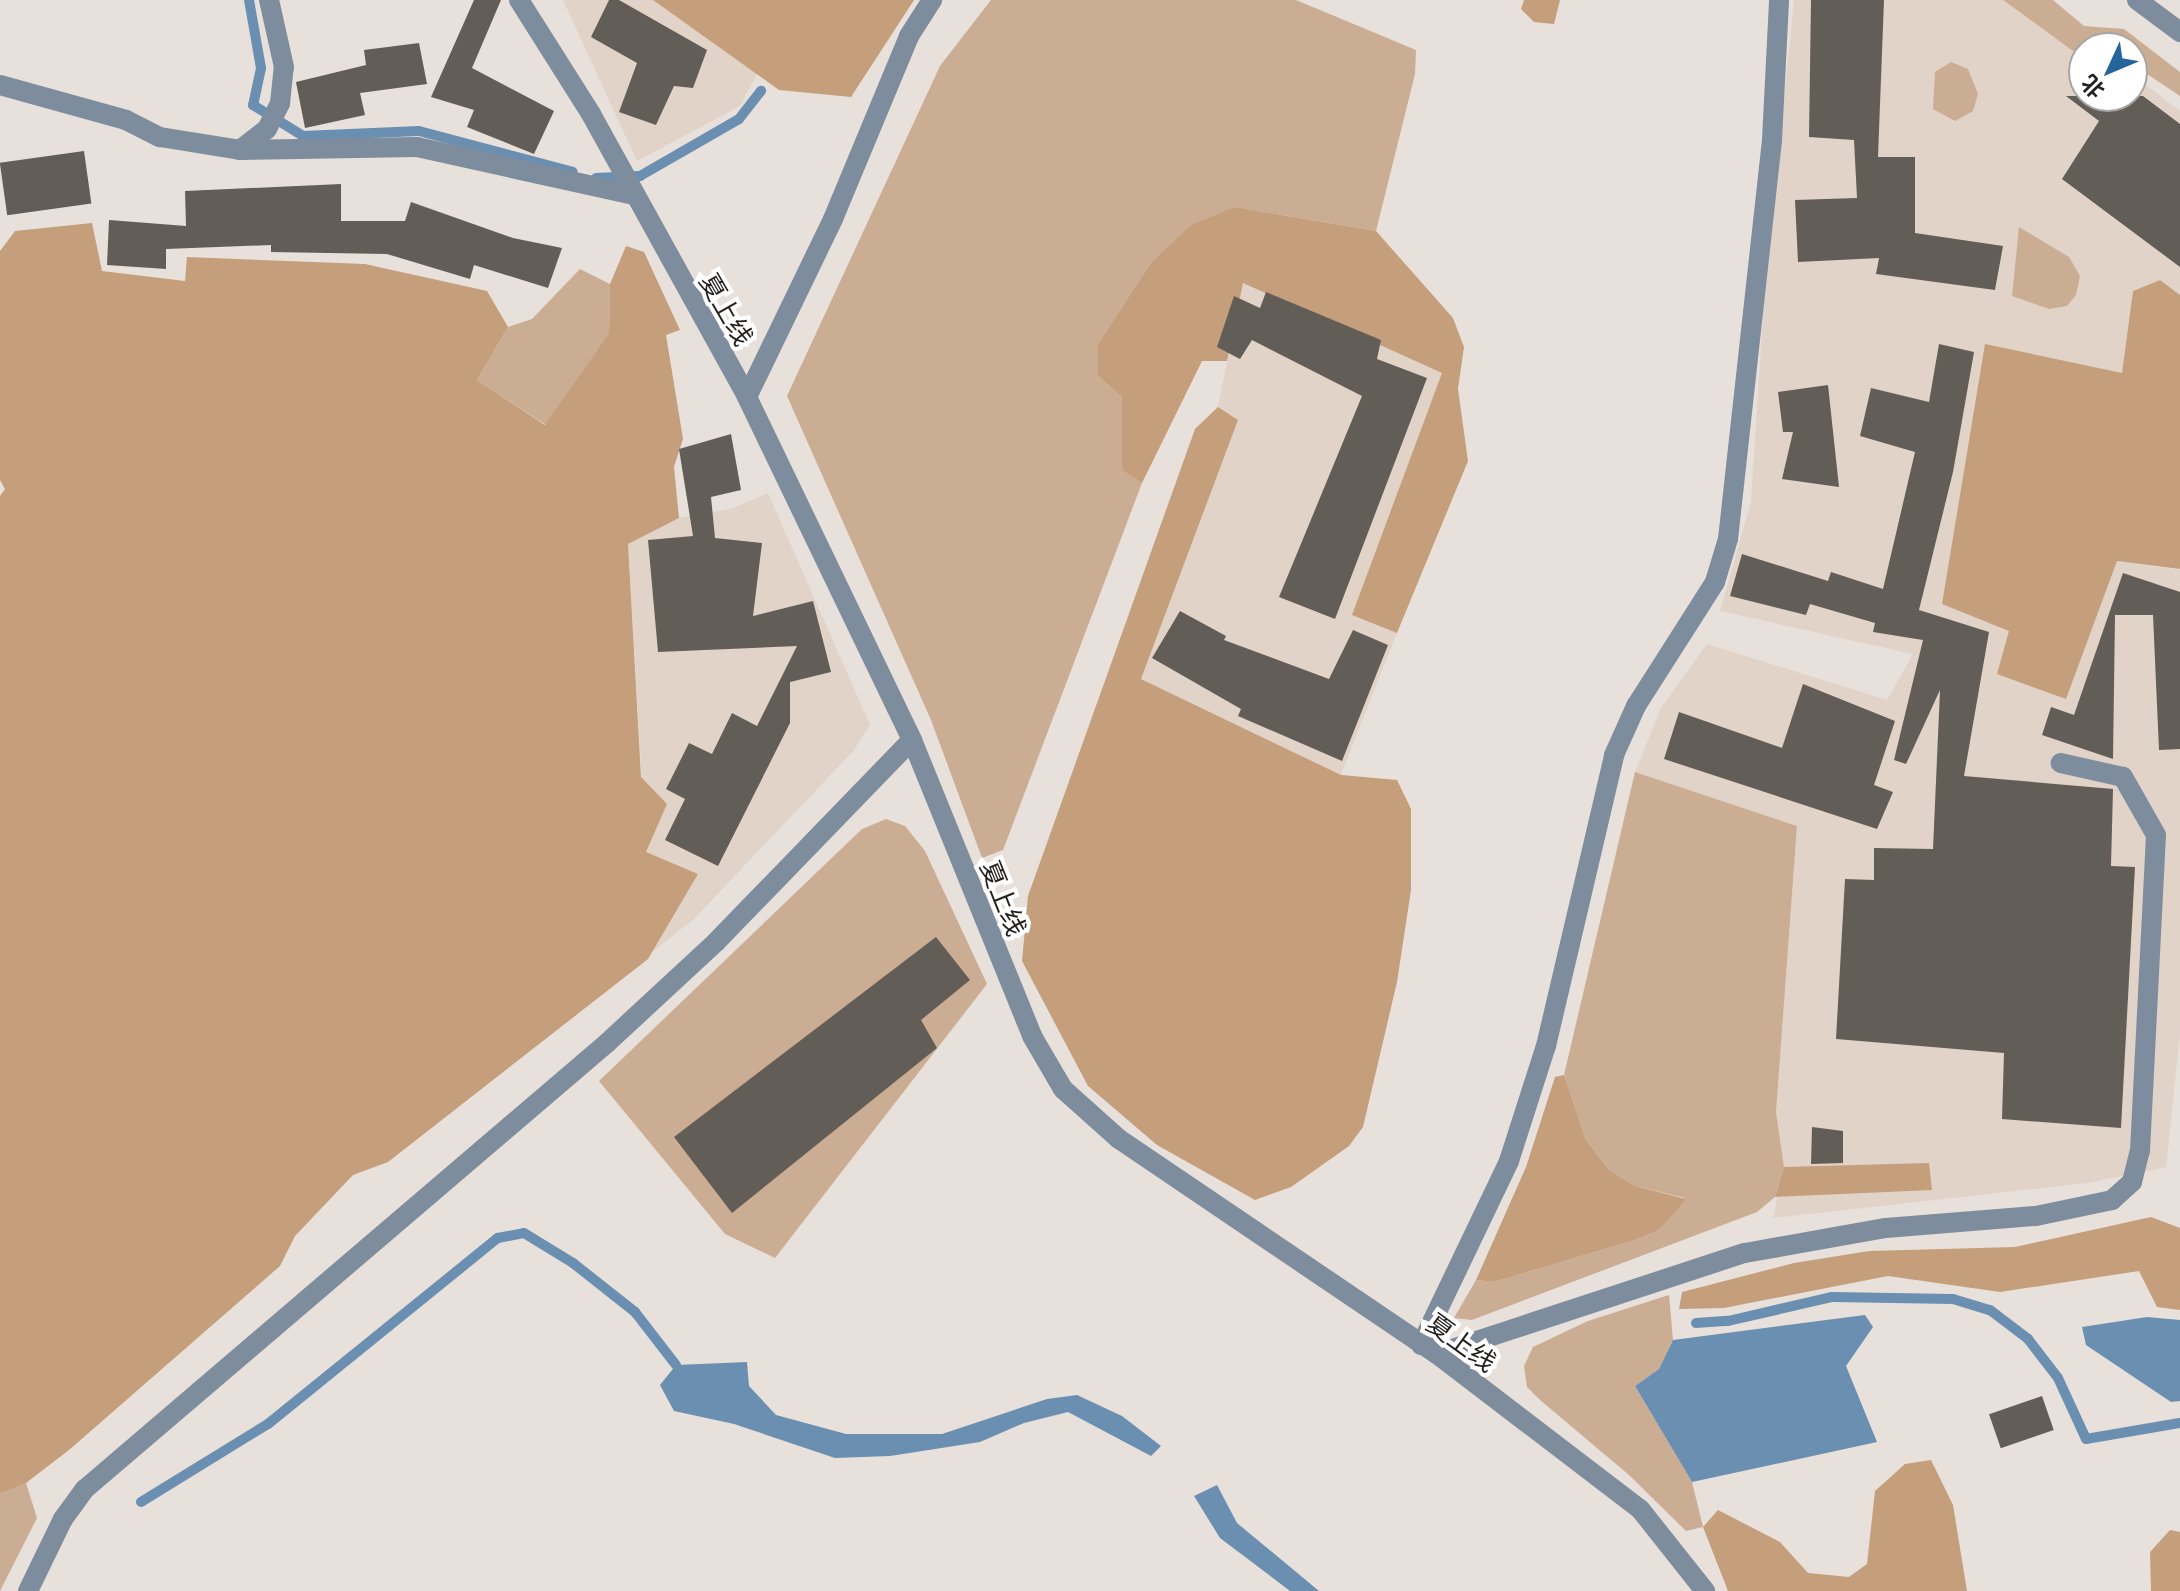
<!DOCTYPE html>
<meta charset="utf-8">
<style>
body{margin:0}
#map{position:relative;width:2180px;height:1591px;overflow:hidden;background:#e8e0da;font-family:"Exo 2","Noto Sans SC",sans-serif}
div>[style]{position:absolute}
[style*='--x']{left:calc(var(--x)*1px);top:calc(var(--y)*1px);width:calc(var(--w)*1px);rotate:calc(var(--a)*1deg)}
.built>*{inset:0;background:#e1d3c8}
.green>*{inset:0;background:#cbad93}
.forest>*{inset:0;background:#c59e7c}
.water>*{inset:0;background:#6b8fb1}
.stream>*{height:10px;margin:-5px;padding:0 5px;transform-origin:5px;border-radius:5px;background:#6b8fb1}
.building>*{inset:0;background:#635d57;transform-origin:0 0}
.minor>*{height:20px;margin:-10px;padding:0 10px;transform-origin:10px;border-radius:10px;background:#7e8d9d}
span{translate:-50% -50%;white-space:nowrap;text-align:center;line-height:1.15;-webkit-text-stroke:8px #fff;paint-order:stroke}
.street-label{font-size:26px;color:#221f1d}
.north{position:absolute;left:2068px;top:32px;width:80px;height:80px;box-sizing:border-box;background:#fff;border:2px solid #a7a5a5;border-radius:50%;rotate:226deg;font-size:22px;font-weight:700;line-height:32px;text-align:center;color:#221f1d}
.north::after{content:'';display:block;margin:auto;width:28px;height:36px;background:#25659b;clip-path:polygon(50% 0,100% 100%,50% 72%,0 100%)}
</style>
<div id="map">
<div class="built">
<i style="clip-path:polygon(563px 0,653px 0,757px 74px,740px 106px,637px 161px)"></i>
<i style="clip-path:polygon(1794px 0,2003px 0,2084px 59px,2084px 96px,2132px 96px,2132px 74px,2180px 111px,2180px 295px,2160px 280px,2133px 291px,2122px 373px,2117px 561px,2180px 570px,2180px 1034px,2166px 1167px,2088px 1183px,1773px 1218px,1784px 1167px,1776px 1112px,1797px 826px,1635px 772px,1661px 708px,1707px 644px,1887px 700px,1913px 654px,1720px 611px,1751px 502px,1764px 300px)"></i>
<i style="clip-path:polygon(1243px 283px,1442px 373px,1353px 614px,1397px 633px,1341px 775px,1141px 679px,1238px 420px,1218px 407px)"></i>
<i style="clip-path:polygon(768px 493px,870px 725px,854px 750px,694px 919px,652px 952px,698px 874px,646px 853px,628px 544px,679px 518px,731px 509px)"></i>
</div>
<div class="green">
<i style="clip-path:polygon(991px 0,1296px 0,1416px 50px,1415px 74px,1376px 231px,1235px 207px,1150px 264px,1098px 344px,1098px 376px,1122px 397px,1123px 470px,1142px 483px,1003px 850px,982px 858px,931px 720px,787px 396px,940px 66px)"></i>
<i style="clip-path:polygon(2003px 0,2053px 0,2084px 26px,2124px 29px,2180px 72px,2180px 96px,2132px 64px,2132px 48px,2084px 48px,2084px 59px)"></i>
<i style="clip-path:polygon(1951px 62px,1968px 69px,1978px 94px,1973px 111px,1955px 121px,1933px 109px,1935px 72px)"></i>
<i style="clip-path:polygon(2019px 227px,2069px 257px,2080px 276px,2076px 295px,2067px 306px,2049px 309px,2012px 296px)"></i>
<i style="clip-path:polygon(580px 269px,610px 284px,609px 333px,546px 425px,477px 380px,508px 327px,532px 319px)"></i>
<i style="clip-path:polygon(1635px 772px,1797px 826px,1776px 1112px,1784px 1167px,1775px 1197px,1757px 1212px,1472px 1320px,1454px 1318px,1476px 1280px,1494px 1282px,1635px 1240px,1659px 1230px,1685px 1198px,1635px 1186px,1609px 1170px,1586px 1140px,1564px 1075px)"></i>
<i style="clip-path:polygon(886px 819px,905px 826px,925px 851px,987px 984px,775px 1258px,725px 1234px,599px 1081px,862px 829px)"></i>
<i style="clip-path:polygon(1669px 1295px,1673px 1340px,1659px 1369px,1635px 1386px,1692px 1482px,1703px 1527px,1686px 1531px,1629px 1475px,1540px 1400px,1527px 1387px,1524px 1366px,1533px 1347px,1588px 1321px)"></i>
<i style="clip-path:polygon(26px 1483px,37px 1518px,0 1591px,0 1492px)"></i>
</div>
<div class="forest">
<i style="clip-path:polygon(653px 0,914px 0,851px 97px,779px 90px)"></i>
<i style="clip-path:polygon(1524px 0,1560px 0,1554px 24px,1534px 22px,1521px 9px)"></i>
<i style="clip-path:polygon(1235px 207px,1376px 231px,1453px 318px,1464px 347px,1458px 389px,1468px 461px,1397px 633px,1352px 615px,1442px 373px,1243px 283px,1227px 361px,1202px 361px,1142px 483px,1122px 470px,1122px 397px,1098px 376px,1098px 344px,1150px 264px,1191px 225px)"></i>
<i style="clip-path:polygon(92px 223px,102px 271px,185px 281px,187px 257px,365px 264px,487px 291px,508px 327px,477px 380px,545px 425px,609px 333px,610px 284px,626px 246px,644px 252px,680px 330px,666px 335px,683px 439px,674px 467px,679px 518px,628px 544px,641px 777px,667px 804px,646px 852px,698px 874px,648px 959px,388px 1162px,353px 1175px,295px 1236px,280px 1266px,69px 1450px,26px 1483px,0 1493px,0 496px,5px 489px,0 480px,0 251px,15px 231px)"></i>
<i style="clip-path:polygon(2160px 280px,2180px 295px,2180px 569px,2117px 561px,2066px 699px,1997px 674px,2009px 631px,1942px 604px,1985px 344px,2122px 373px,2133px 291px)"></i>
<i style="clip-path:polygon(1218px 407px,1238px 420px,1141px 679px,1341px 775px,1397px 780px,1411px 809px,1411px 890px,1397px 982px,1363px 1127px,1349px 1146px,1291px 1187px,1255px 1200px,1157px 1145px,1088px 1086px,1022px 961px,1028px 896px,1195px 429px)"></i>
<i style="clip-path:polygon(1564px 1075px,1586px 1140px,1609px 1170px,1635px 1186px,1686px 1199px,1659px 1230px,1635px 1240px,1494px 1282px,1476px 1280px,1526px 1167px,1555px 1077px)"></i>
<i style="clip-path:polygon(1929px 1163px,1932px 1190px,1775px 1197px,1784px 1167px)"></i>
<i style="clip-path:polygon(2151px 1217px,2180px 1228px,2180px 1310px,2157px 1307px,2139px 1271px,2000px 1292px,1888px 1276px,1724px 1308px,1679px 1309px,1682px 1292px,1794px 1263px,1869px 1251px,2015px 1247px)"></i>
<i style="clip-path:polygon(1931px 1460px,1953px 1505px,1967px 1591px,1728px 1591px,1703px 1527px,1718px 1510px,1780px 1542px,1808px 1573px,1849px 1577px,1867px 1564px,1875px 1491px,1905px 1464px)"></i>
<i style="clip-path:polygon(2170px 1530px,2180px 1532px,2180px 1591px,2151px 1591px,2150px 1552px)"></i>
</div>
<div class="water">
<i style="clip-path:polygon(1865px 1315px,1873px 1327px,1846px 1366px,1877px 1442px,1692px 1482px,1635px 1386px,1659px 1369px,1673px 1340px)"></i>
<i style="clip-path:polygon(2147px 1317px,2180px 1320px,2180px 1401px,2171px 1402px,2086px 1345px,2082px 1327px)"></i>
<i style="clip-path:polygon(747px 1362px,749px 1386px,776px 1415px,846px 1434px,942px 1434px,1047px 1399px,1077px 1395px,1122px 1416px,1161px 1446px,1151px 1456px,1068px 1412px,1024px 1423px,980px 1442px,890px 1456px,835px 1458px,734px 1424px,674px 1411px,660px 1385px,676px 1365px)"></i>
<i style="clip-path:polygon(1217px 1485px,1237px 1523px,1319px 1591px,1290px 1591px,1220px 1538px,1194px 1496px)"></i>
</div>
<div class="stream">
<i style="--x:249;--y:0;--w:69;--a:80"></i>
<i style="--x:261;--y:68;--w:38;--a:102"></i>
<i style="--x:253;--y:105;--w:59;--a:31.8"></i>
<i style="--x:303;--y:136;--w:116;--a:-2.5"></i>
<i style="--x:419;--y:131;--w:159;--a:14.9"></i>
<i style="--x:596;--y:178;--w:44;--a:-2.6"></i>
<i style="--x:640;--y:176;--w:114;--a:-29.9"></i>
<i style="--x:739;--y:119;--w:36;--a:-52"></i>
<i style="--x:1696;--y:1323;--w:32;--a:-4"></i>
<i style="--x:1728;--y:1321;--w:107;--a:-13"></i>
<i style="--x:1832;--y:1297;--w:121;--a:0.9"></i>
<i style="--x:1953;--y:1299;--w:39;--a:17"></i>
<i style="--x:1990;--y:1310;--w:48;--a:37.3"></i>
<i style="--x:2028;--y:1339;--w:49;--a:52.4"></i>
<i style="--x:2058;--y:1378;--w:67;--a:65.3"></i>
<i style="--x:2086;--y:1439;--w:95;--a:-9.7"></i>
<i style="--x:141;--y:1502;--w:149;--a:-31.6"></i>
<i style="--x:268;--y:1424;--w:296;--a:-39"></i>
<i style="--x:498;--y:1238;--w:26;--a:-11"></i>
<i style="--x:524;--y:1233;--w:57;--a:31.5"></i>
<i style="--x:573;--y:1263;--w:79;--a:38.3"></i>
<i style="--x:635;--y:1312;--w:67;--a:52.3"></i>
</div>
<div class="building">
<i style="clip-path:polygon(474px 0,501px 0,472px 68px,554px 111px,534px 154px,467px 127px,474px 110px,431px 97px)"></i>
<i style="clip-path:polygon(609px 0,619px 0,707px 50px,693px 88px,674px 86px,656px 125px,619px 112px,637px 63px,591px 37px)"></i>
<i style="clip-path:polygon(1811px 0,1884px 0,1878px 157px,1915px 157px,1915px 233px,2003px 246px,1995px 290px,1876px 274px,1879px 258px,1798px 262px,1795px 200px,1857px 198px,1854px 140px,1809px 137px)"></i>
<i style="clip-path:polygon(419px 43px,427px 84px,360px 93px,365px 115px,305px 128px,296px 82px,366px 65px,364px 50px)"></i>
<i style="clip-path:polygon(2066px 96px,2143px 96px,2180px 124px,2180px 267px,2062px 179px,2099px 121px)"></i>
<i style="left:84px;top:151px;width:53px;height:85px;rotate:82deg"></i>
<i style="clip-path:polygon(341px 184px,341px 221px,405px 221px,411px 202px,513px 238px,562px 248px,548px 288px,474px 265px,470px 279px,387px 254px,271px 252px,271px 245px,166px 249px,166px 269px,107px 265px,109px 220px,186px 226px,185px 191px)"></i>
<i style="clip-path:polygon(1266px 292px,1381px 340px,1377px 359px,1427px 378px,1335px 619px,1279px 597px,1362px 396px,1252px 340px,1240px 359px,1217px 347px,1234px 296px,1260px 308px)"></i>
<i style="clip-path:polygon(1939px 344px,1974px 352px,1953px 472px,1919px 610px,1989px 632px,1964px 776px,2113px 789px,2111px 866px,2135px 867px,2121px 1128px,2002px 1119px,2004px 1053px,1836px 1039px,1845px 879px,1874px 880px,1874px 848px,1933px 849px,1940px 690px,1906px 764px,1894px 760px,1923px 640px,1873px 632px,1875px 623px,1810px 604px,1806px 615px,1730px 596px,1742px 554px,1828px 581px,1831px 572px,1883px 589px,1915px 452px,1860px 436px,1871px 388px,1929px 402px)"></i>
<i style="clip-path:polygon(1828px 385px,1839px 487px,1782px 479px,1793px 432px,1783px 432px,1778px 392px)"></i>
<i style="clip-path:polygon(731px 434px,741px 490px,711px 497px,715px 538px,762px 543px,753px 616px,813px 601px,831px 672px,790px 682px,790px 723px,718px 866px,665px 840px,685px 799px,666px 789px,689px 743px,712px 754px,732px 713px,757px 726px,797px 646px,658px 652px,648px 540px,693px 536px,679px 449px)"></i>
<i style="clip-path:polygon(2123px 573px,2180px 592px,2180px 749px,2159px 750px,2153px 615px,2115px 615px,2113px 759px,2042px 735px,2051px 707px,2074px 715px)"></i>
<i style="clip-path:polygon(1180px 611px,1226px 636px,1224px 640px,1329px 679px,1353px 630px,1388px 645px,1342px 761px,1238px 716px,1241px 709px,1152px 658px)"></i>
<i style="clip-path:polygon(1803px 684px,1895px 721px,1874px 785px,1893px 792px,1877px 829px,1664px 759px,1679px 712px,1782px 748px)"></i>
<i style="clip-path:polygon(936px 937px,970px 980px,921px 1020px,937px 1048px,732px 1213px,674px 1137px)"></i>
<i style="clip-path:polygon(1812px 1127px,1843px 1131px,1843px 1163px,1811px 1164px)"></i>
<i style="left:2042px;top:1396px;width:36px;height:56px;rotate:71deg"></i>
</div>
<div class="minor">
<i style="--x:519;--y:0;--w:135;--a:57.7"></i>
<i style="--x:591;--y:114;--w:323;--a:61.1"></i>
<i style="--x:747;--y:397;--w:381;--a:64.3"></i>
<i style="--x:912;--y:740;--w:319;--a:67.9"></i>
<i style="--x:1032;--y:1036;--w:61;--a:59.7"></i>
<i style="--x:1063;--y:1089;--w:75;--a:41.8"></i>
<i style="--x:1119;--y:1139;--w:384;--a:34.1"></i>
<i style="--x:1437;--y:1354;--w:255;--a:37.4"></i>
<i style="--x:1640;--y:1509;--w:105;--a:51.6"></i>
<i style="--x:2137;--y:0;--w:54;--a:36.7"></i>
<i style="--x:0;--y:85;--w:131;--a:15.5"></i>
<i style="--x:126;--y:120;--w:38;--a:27"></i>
<i style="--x:160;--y:137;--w:81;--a:9.2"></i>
<i style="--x:240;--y:150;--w:177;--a:-1"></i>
<i style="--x:417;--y:147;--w:221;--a:12.5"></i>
<i style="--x:240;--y:150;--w:34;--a:-38"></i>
<i style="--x:267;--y:129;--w:29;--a:-63"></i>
<i style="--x:280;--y:103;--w:36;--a:-84"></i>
<i style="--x:284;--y:67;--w:69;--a:-102.6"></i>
<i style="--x:747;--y:397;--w:198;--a:-64.2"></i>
<i style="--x:833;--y:219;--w:198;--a:-67.4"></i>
<i style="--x:909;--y:36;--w:43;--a:-57.4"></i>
<i style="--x:1421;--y:1345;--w:204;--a:-64.4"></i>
<i style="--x:1509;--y:1161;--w:121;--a:-72.2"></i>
<i style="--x:1546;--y:1046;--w:299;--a:-76.8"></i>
<i style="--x:1614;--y:755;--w:54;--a:-65.8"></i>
<i style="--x:1636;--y:706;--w:147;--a:-57.5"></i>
<i style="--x:1715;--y:582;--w:45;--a:-73.2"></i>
<i style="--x:1728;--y:539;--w:401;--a:-83.7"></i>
<i style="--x:1772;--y:140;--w:140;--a:-87.1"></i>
<i style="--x:1437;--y:1354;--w:324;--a:-18.2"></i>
<i style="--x:1745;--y:1253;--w:143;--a:-10.1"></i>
<i style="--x:1886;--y:1228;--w:150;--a:-4.6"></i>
<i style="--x:2036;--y:1216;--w:78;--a:-11.9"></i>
<i style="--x:2112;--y:1200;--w:27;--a:-42"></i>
<i style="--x:2132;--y:1182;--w:32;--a:-76"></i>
<i style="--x:2140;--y:1151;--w:316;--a:-87.1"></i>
<i style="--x:2156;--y:835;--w:67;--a:-119.6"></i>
<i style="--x:2123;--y:777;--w:64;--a:-167.3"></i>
<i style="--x:28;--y:1591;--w:80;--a:-64.1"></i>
<i style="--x:63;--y:1519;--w:37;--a:-54"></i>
<i style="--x:85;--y:1489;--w:687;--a:-40.51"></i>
<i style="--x:607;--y:1043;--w:149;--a:-42.8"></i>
<i style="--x:716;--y:942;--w:281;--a:-45.9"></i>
</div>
<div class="street-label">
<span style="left:727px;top:309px;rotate:60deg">夏上线</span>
<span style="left:1004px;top:898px;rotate:68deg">夏上线</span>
<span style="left:1462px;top:1342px;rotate:36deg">夏上线</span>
</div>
<div class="north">北</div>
</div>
